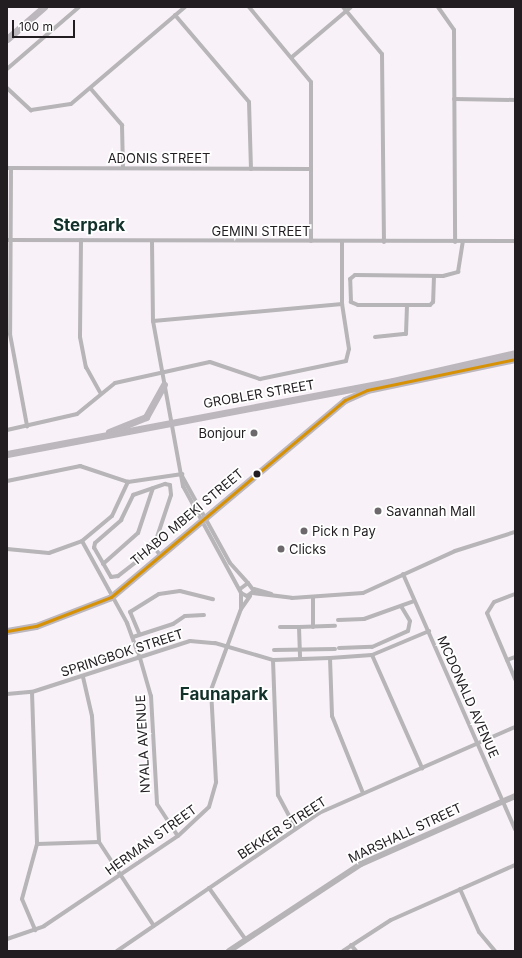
<!DOCTYPE html>
<style>
body{margin:0}
#map{position:relative;width:522px;height:958px;overflow:hidden;background:#f8f2f8;font-family:Inter,sans-serif}
div>[style]{position:absolute}
[style*='--x']{left:calc(var(--x)*1px);top:calc(var(--y)*1px);width:calc(var(--w)*1px);rotate:calc(var(--a)*1deg)}
.street>*{height:4px;margin:-2px;padding:0 2px;transform-origin:2px;border-radius:2px;background:#b7b5b7}
.secondary>*{height:6px;margin:-3px;padding:0 3px;transform-origin:3px;border-radius:3px;background:#b7b4b7}
.primary>*{height:7px;margin:-3.5px;padding:0 3.5px;transform-origin:3.5px;border-radius:3.5px;background:#bcb7bc}
.bus-1>*{height:3px;margin:-1.5px;padding:0 1.5px;transform-origin:1.5px;border-radius:1.5px;background:#d79105}
.dots>*{width:11px;height:11px;translate:-50% -50%;box-sizing:border-box;border:2px solid #fff;border-radius:50%}
span{translate:-50% -50%;white-space:nowrap;text-align:center;line-height:1.15;-webkit-text-stroke:3.5px #fff;paint-order:stroke}
.street-label{font-size:13px;color:#211d21}
.poi-label{font-size:13px;color:#211d21}
.right{translate:-100% -50%;text-align:right}
.left{translate:0 -50%;text-align:left}
.district-label{font-size:17px;color:#12312a;font-weight:700}
.frame{position:absolute;inset:0;border:8px solid #211d21;pointer-events:none}
.scale{position:absolute;left:12px;top:20px;width:63px;height:18px;box-sizing:border-box;border:2px solid #211d21;border-top:0;padding-left:5px;font-size:12px;line-height:14px;white-space:nowrap;color:#211d21;-webkit-text-stroke:3px #fff;paint-order:stroke}
</style>
<div id="map">
<div class="street">
<i style="--x:249;--y:7;--w:97;--a:50.4"></i>
<i style="--x:311;--y:82;--w:159;--a:90"></i>
<i style="--x:343;--y:7;--w:61;--a:50.3"></i>
<i style="--x:382;--y:54;--w:188;--a:89.4"></i>
<i style="--x:438;--y:7;--w:28;--a:55"></i>
<i style="--x:454;--y:30;--w:212;--a:89.7"></i>
<i style="--x:175;--y:15;--w:114;--a:49.6"></i>
<i style="--x:249;--y:102;--w:67;--a:88.3"></i>
<i style="--x:292;--y:57;--w:77;--a:-40.3"></i>
<i style="--x:7;--y:69;--w:95;--a:-40.7"></i>
<i style="--x:7;--y:88;--w:33;--a:43"></i>
<i style="--x:31;--y:110;--w:40;--a:-8.5"></i>
<i style="--x:71;--y:104;--w:150;--a:-40.4"></i>
<i style="--x:91;--y:89;--w:48;--a:49.3"></i>
<i style="--x:122;--y:125;--w:43;--a:88.7"></i>
<i style="--x:454;--y:99;--w:61;--a:0.9"></i>
<i style="--x:7;--y:168;--w:304;--a:0.2"></i>
<i style="--x:11;--y:168;--w:166;--a:90.3"></i>
<i style="--x:10;--y:334;--w:94;--a:79.5"></i>
<i style="--x:7;--y:240;--w:508;--a:0.11"></i>
<i style="--x:81;--y:240;--w:97;--a:90.6"></i>
<i style="--x:80;--y:337;--w:31;--a:79"></i>
<i style="--x:86;--y:367;--w:29;--a:61"></i>
<i style="--x:152;--y:241;--w:80;--a:89.3"></i>
<i style="--x:153;--y:321;--w:168;--a:79.7"></i>
<i style="--x:183;--y:486;--w:122;--a:61.5"></i>
<i style="--x:241;--y:593;--w:7;--a:27"></i>
<i style="--x:247;--y:596;--w:9;--a:-36"></i>
<i style="--x:254;--y:591;--w:10;--a:-127"></i>
<i style="--x:248;--y:583;--w:10;--a:143"></i>
<i style="--x:434;--y:276;--w:26;--a:92"></i>
<i style="--x:433;--y:302;--w:4;--a:135"></i>
<i style="--x:430;--y:305;--w:72;--a:180"></i>
<i style="--x:358;--y:305;--w:8;--a:-157"></i>
<i style="--x:351;--y:302;--w:23;--a:-92"></i>
<i style="--x:350;--y:279;--w:6;--a:-39"></i>
<i style="--x:355;--y:275;--w:88;--a:0.7"></i>
<i style="--x:443;--y:276;--w:16;--a:-15"></i>
<i style="--x:458;--y:272;--w:30;--a:-81"></i>
<i style="--x:153;--y:321;--w:190;--a:-5.1"></i>
<i style="--x:375;--y:337;--w:31;--a:-6"></i>
<i style="--x:406;--y:334;--w:28;--a:-88"></i>
<i style="--x:7;--y:430;--w:72;--a:-12.9"></i>
<i style="--x:77;--y:414;--w:49;--a:-39.2"></i>
<i style="--x:115;--y:383;--w:97;--a:-12.5"></i>
<i style="--x:210;--y:362;--w:53;--a:18.8"></i>
<i style="--x:260;--y:379;--w:88;--a:-11.8"></i>
<i style="--x:346;--y:361;--w:12;--a:-76"></i>
<i style="--x:349;--y:349;--w:46;--a:-98.8"></i>
<i style="--x:342;--y:304;--w:63;--a:-90"></i>
<i style="--x:182;--y:476;--w:99;--a:61.1"></i>
<i style="--x:230;--y:563;--w:27;--a:48"></i>
<i style="--x:7;--y:481;--w:75;--a:-11.6"></i>
<i style="--x:80;--y:466;--w:51;--a:18.4"></i>
<i style="--x:128;--y:482;--w:55;--a:-8.4"></i>
<i style="--x:165;--y:484;--w:5;--a:11"></i>
<i style="--x:170;--y:485;--w:10;--a:84"></i>
<i style="--x:171;--y:495;--w:44;--a:108.4"></i>
<i style="--x:157;--y:537;--w:33;--a:130"></i>
<i style="--x:136;--y:562;--w:23;--a:142"></i>
<i style="--x:118;--y:576;--w:7;--a:172"></i>
<i style="--x:111;--y:577;--w:34;--a:-120"></i>
<i style="--x:94;--y:548;--w:5;--a:-79"></i>
<i style="--x:95;--y:543;--w:35;--a:-41"></i>
<i style="--x:121;--y:520;--w:28;--a:-64"></i>
<i style="--x:133;--y:495;--w:34;--a:-19"></i>
<i style="--x:82;--y:541;--w:94;--a:61.2"></i>
<i style="--x:127;--y:623;--w:37;--a:70"></i>
<i style="--x:140;--y:658;--w:40;--a:74"></i>
<i style="--x:151;--y:696;--w:108;--a:86.8"></i>
<i style="--x:157;--y:804;--w:38;--a:57"></i>
<i style="--x:152;--y:545;--w:13;--a:51"></i>
<i style="--x:7;--y:549;--w:42;--a:5.4"></i>
<i style="--x:49;--y:553;--w:35;--a:-20"></i>
<i style="--x:82;--y:541;--w:39;--a:-40"></i>
<i style="--x:112;--y:516;--w:38;--a:-65"></i>
<i style="--x:103;--y:564;--w:47;--a:-41.5"></i>
<i style="--x:138;--y:533;--w:47;--a:-71.6"></i>
<i style="--x:403;--y:574;--w:279;--a:66.3"></i>
<i style="--x:254;--y:589;--w:18;--a:16"></i>
<i style="--x:253;--y:593;--w:39;--a:7"></i>
<i style="--x:292;--y:598;--w:71;--a:-4"></i>
<i style="--x:363;--y:593;--w:101;--a:-24.5"></i>
<i style="--x:455;--y:551;--w:63;--a:-17.6"></i>
<i style="--x:515;--y:594;--w:22;--a:159"></i>
<i style="--x:494;--y:602;--w:13;--a:122"></i>
<i style="--x:487;--y:613;--w:72;--a:67"></i>
<i style="--x:241;--y:608;--w:15;--a:-90"></i>
<i style="--x:338;--y:620;--w:26;--a:-2"></i>
<i style="--x:364;--y:619;--w:53;--a:-19.8"></i>
<i style="--x:280;--y:627;--w:19;--a:0"></i>
<i style="--x:299;--y:627;--w:32;--a:88"></i>
<i style="--x:299;--y:627;--w:36;--a:-2"></i>
<i style="--x:313;--y:627;--w:30;--a:-90"></i>
<i style="--x:139;--y:633;--w:23;--a:-113"></i>
<i style="--x:130;--y:612;--w:34;--a:-32"></i>
<i style="--x:159;--y:594;--w:21;--a:-8"></i>
<i style="--x:180;--y:591;--w:34;--a:14"></i>
<i style="--x:133;--y:637;--w:42;--a:-18"></i>
<i style="--x:173;--y:624;--w:14;--a:-34"></i>
<i style="--x:185;--y:616;--w:19;--a:-3"></i>
<i style="--x:339;--y:648;--w:33;--a:-2"></i>
<i style="--x:372;--y:647;--w:39;--a:-24"></i>
<i style="--x:408;--y:631;--w:10;--a:-79"></i>
<i style="--x:410;--y:621;--w:17;--a:-121"></i>
<i style="--x:274;--y:650;--w:61;--a:-0.9"></i>
<i style="--x:372;--y:655;--w:124;--a:66.1"></i>
<i style="--x:330;--y:658;--w:58;--a:88"></i>
<i style="--x:332;--y:716;--w:83;--a:68.1"></i>
<i style="--x:273;--y:660;--w:135;--a:87.9"></i>
<i style="--x:278;--y:795;--w:38;--a:62"></i>
<i style="--x:507;--y:660;--w:9;--a:-21"></i>
<i style="--x:83;--y:677;--w:40;--a:77"></i>
<i style="--x:92;--y:716;--w:126;--a:86.8"></i>
<i style="--x:99;--y:842;--w:100;--a:56.8"></i>
<i style="--x:32;--y:692;--w:152;--a:88.1"></i>
<i style="--x:37;--y:844;--w:57;--a:105.3"></i>
<i style="--x:22;--y:899;--w:34;--a:67"></i>
<i style="--x:7;--y:694;--w:25;--a:-5"></i>
<i style="--x:32;--y:692;--w:166;--a:-17.9"></i>
<i style="--x:190;--y:641;--w:25;--a:5"></i>
<i style="--x:215;--y:643;--w:60;--a:16.3"></i>
<i style="--x:273;--y:660;--w:57;--a:-2"></i>
<i style="--x:330;--y:658;--w:42;--a:-4.1"></i>
<i style="--x:372;--y:655;--w:62;--a:-22.8"></i>
<i style="--x:37;--y:844;--w:62;--a:-1.8"></i>
<i style="--x:209;--y:888;--w:64;--a:54.6"></i>
<i style="--x:460;--y:889;--w:47;--a:66.2"></i>
<i style="--x:479;--y:932;--w:25;--a:50"></i>
<i style="--x:7;--y:939;--w:39;--a:-19"></i>
<i style="--x:44;--y:926;--w:161;--a:-33.9"></i>
<i style="--x:178;--y:836;--w:42;--a:-43.1"></i>
<i style="--x:209;--y:807;--w:26;--a:-74"></i>
<i style="--x:216;--y:782;--w:92;--a:-93.1"></i>
<i style="--x:211;--y:690;--w:86;--a:-69.7"></i>
<i style="--x:241;--y:609;--w:16;--a:-55"></i>
<i style="--x:351;--y:945;--w:8;--a:50"></i>
<i style="--x:117;--y:951;--w:245;--a:-34.3"></i>
<i style="--x:319;--y:813;--w:214;--a:-23.7"></i>
<i style="--x:343;--y:951;--w:57;--a:-32.9"></i>
<i style="--x:391;--y:920;--w:136;--a:-23.9"></i>
</div>
<div class="secondary">
<i style="--x:229;--y:951;--w:158;--a:-33.4"></i>
<i style="--x:361;--y:864;--w:168;--a:-23.8"></i>
</div>
<div class="primary">
<i style="--x:7;--y:39;--w:49;--a:-40.9"></i>
<i style="--x:109;--y:432;--w:40;--a:-22"></i>
<i style="--x:146;--y:417;--w:37;--a:-61"></i>
<i style="--x:7;--y:454;--w:393;--a:-10.7"></i>
<i style="--x:393;--y:381;--w:125;--a:-12.9"></i>
<i style="--x:7;--y:631;--w:29;--a:-10"></i>
<i style="--x:36;--y:626;--w:80;--a:-21.1"></i>
<i style="--x:111;--y:597;--w:306;--a:-40.1"></i>
<i style="--x:345;--y:400;--w:24;--a:-24"></i>
<i style="--x:367;--y:390;--w:151;--a:-11.8"></i>
</div>
<div class="bus-1">
<i style="--x:7;--y:631;--w:29;--a:-10"></i>
<i style="--x:36;--y:626;--w:80;--a:-21.1"></i>
<i style="--x:111;--y:597;--w:306;--a:-40.1"></i>
<i style="--x:345;--y:400;--w:24;--a:-24"></i>
<i style="--x:367;--y:390;--w:151;--a:-11.8"></i>
</div>
<div class="dots">
<i style="left:254px;top:433px;background:#6c686c"></i>
<i style="left:257px;top:474px;background:#211d21"></i>
<i style="left:378px;top:511px;background:#6c686c"></i>
<i style="left:304px;top:531px;background:#6c686c"></i>
<i style="left:281px;top:549px;background:#6c686c"></i>
</div>
<div class="street-label">
<span style="left:159px;top:158px">ADONIS STREET</span>
<span style="left:261px;top:231px">GEMINI STREET</span>
<span style="left:259px;top:394px;rotate:-10deg">GROBLER STREET</span>
<span style="left:187px;top:517px;rotate:-40deg">THABO MBEKI STREET</span>
<span style="left:122px;top:653px;rotate:-18deg">SPRINGBOK STREET</span>
<span style="left:468px;top:697px;rotate:66deg">MCDONALD AVENUE</span>
<span style="left:143px;top:744px;rotate:-93deg">NYALA AVENUE</span>
<span style="left:282px;top:828px;rotate:-33deg">BEKKER STREET</span>
<span style="left:405px;top:833px;rotate:-25deg">MARSHALL STREET</span>
<span style="left:151px;top:840px;rotate:-36deg">HERMAN STREET</span>
</div>
<div class="poi-label">
<span class="right" style="left:246px;top:433px">Bonjour</span>
<span class="left" style="left:386px;top:511px">Savannah Mall</span>
<span class="left" style="left:312px;top:531px">Pick n Pay</span>
<span class="left" style="left:289px;top:549px">Clicks</span>
</div>
<div class="district-label">
<span style="left:89px;top:226px">Sterpark</span>
<span style="left:224px;top:695px">Faunapark</span>
</div>
<div class="frame"></div>
<div class="scale">100 m</div>
</div>
